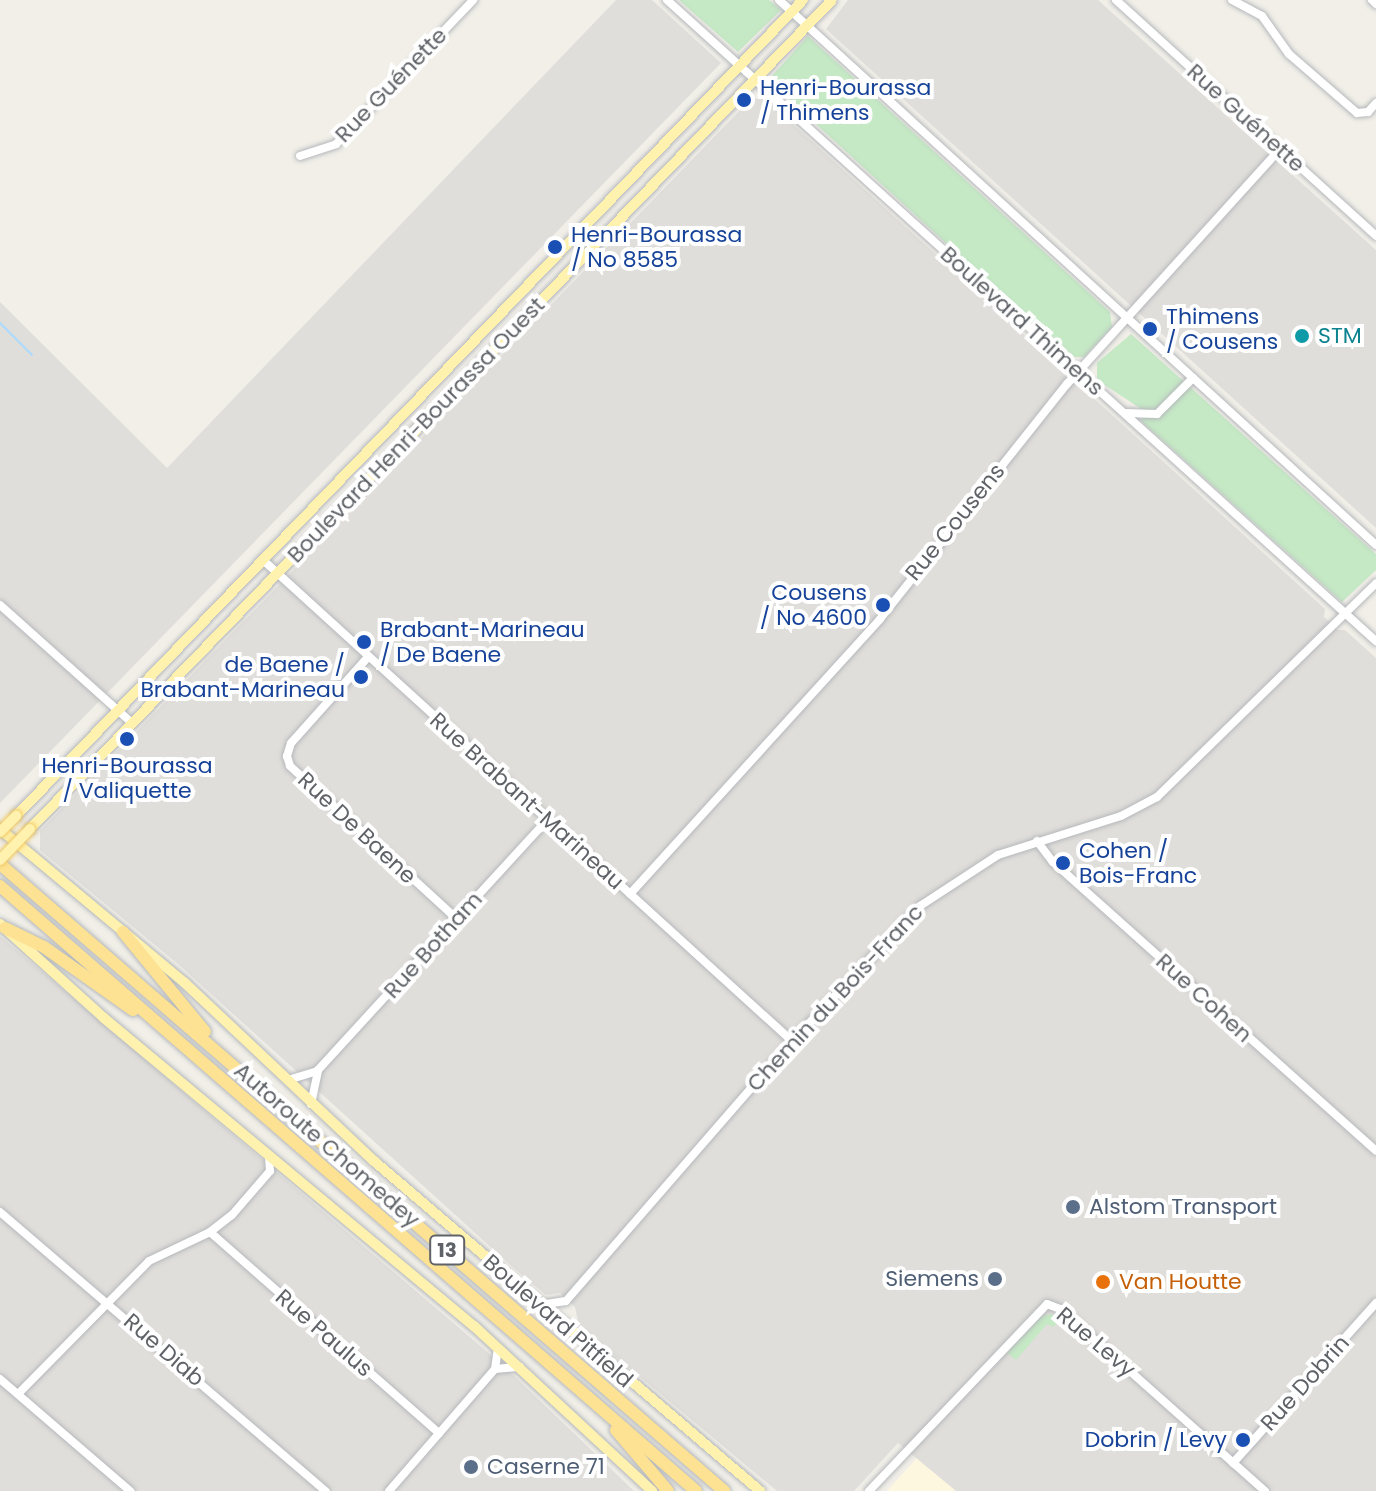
<!DOCTYPE html>
<meta charset="utf-8">
<style>
body{margin:0}
#map{position:relative;width:1376px;height:1491px;overflow:hidden;background:#f1efe8;font-family:Poppins,sans-serif}
div>[style]{position:absolute}
[style*='--x']{left:calc(var(--x)*1px);top:calc(var(--y)*1px);width:calc(var(--w)*1px);rotate:calc(var(--a)*1deg)}
.commercial>*{inset:0;background:#fef7e0}
.industrial>*{inset:0;background:#e0deda}
.green>*{inset:0;background:#c5e8c5}
.stream>*{height:2px;margin:-1px;padding:0 1px;transform-origin:1px;border-radius:1px;background:#aadaff}
.roads{filter:drop-shadow(0 0 2px #b5b8bc) drop-shadow(0 0 2px #b5b8bc)}
.minor>*{height:8px;margin:-4px;padding:0 4px;transform-origin:4px;border-radius:4px;background:#fff}
.major>*{height:10px;margin:-5px;padding:0 5px;transform-origin:5px;border-radius:5px;background:#fff2af}
.highway>*{height:12px;margin:-6px;padding:0 6px;transform-origin:6px;border-radius:6px;background:#fde293}
.bridges{filter:drop-shadow(0 0 2px #f2c960) drop-shadow(0 0 2px #f2c960)}
.major-bridge>*{height:10px;margin:-5px;padding:0 5px;transform-origin:5px;border-radius:5px;background:#fff2af}
.dots>*{width:22px;height:22px;translate:-50% -50%;box-sizing:border-box;border:4px solid #fff;border-radius:50%}
span{translate:-50% -50%;white-space:nowrap;text-align:center;line-height:1.15;-webkit-text-stroke:8px #fff;paint-order:stroke}
.shield-label span{padding:2px 6px;background:#fff;border:2px solid;border-radius:6px;-webkit-text-stroke-width:0}
.shield-label{font-size:20px;color:#5f6368;font-weight:700}
.street-label{font-size:22px;color:#5f6368}
.transit-label{font-size:22px;color:#164399}
.left{translate:0 -50%;text-align:left}
.right{translate:-100% -50%;text-align:right}
.culture-label{font-size:22px;color:#0d838f}
.service-label{font-size:22px;color:#4e5e75}
.food-label{font-size:22px;color:#c56008}
</style>
<div id="map">
<div class="commercial">
<i style="clip-path:polygon(918px 1457px,956px 1491px,887px 1491px)"></i>
</div>
<div class="industrial">
<i style="clip-path:polygon(616px 0,652px 0,721px 63px,0 803px,0 302px,167px 468px)"></i>
<i style="clip-path:polygon(848px 0,1098px 0,1376px 250px,1376px 528px,826px 29px)"></i>
<i style="clip-path:polygon(763px 97px,1325px 609px,1324px 617px,1338px 630px,1345px 630px,1376px 658px,1376px 1491px,956px 1491px,898px 1443px,854px 1491px,777px 1491px,579px 1326px,575px 1307px,560px 1293px,546px 1295px,516px 1270px,178px 964px,40px 850px,40px 831px,750px 100px)"></i>
<i style="clip-path:polygon(0 936px,506px 1368px,634px 1491px,0 1491px)"></i>
</div>
<div class="green">
<i style="clip-path:polygon(679px 0,769px 0,781px 10px,738px 52px)"></i>
<i style="clip-path:polygon(808px 36px,1110px 312px,1112px 327px,1084px 357px,1070px 357px,768px 80px)"></i>
<i style="clip-path:polygon(1131px 334px,1376px 554px,1376px 570px,1342px 602px,1141px 421px,1146px 412px,1097px 380px,1097px 363px)"></i>
<i style="clip-path:polygon(1052px 1314px,1061px 1320px,1053px 1327px,1047px 1324px,1016px 1360px,1007px 1353px,1041px 1316px)"></i>
</div>
<div class="stream">
<i style="--x:0;--y:323;--w:45;--a:45"></i>
</div>
<div class="roads">
<div class="minor">
<i style="--x:667;--y:0;--w:956;--a:42.12"></i>
<i style="--x:779;--y:0;--w:808;--a:42.39"></i>
<i style="--x:1116;--y:0;--w:351;--a:42.2"></i>
<i style="--x:1232;--y:0;--w:34;--a:28"></i>
<i style="--x:1262;--y:16;--w:47;--a:54.6"></i>
<i style="--x:1289;--y:54;--w:90;--a:40.9"></i>
<i style="--x:1357;--y:113;--w:11;--a:-5"></i>
<i style="--x:1368;--y:112;--w:12;--a:-48"></i>
<i style="--x:1372;--y:0;--w:6;--a:45"></i>
<i style="--x:300;--y:156;--w:38;--a:-18"></i>
<i style="--x:336;--y:144;--w:199;--a:-46.4"></i>
<i style="--x:1125;--y:413;--w:32;--a:2"></i>
<i style="--x:1157;--y:414;--w:51;--a:-45"></i>
<i style="--x:263;--y:560;--w:715;--a:42.28"></i>
<i style="--x:0;--y:605;--w:177;--a:41.8"></i>
<i style="--x:368;--y:657;--w:115;--a:131.8"></i>
<i style="--x:291;--y:743;--w:14;--a:107"></i>
<i style="--x:287;--y:756;--w:10;--a:73"></i>
<i style="--x:290;--y:766;--w:226;--a:42.5"></i>
<i style="--x:1037;--y:841;--w:26;--a:53"></i>
<i style="--x:1053;--y:862;--w:433;--a:41.8"></i>
<i style="--x:630;--y:894;--w:372;--a:-47.7"></i>
<i style="--x:880;--y:619;--w:300;--a:-51.5"></i>
<i style="--x:1067;--y:384;--w:317;--a:-47.8"></i>
<i style="--x:288;--y:1080;--w:30;--a:-17"></i>
<i style="--x:311;--y:1104;--w:35;--a:-78"></i>
<i style="--x:318;--y:1070;--w:339;--a:-47.5"></i>
<i style="--x:0;--y:1212;--w:429;--a:40.6"></i>
<i style="--x:210;--y:1232;--w:305;--a:41.3"></i>
<i style="--x:540;--y:1305;--w:26;--a:-9"></i>
<i style="--x:566;--y:1301;--w:344;--a:-49"></i>
<i style="--x:792;--y:1041;--w:186;--a:-46.5"></i>
<i style="--x:920;--y:906;--w:93;--a:-33.2"></i>
<i style="--x:998;--y:855;--w:129;--a:-17.6"></i>
<i style="--x:1121;--y:816;--w:41;--a:-27.8"></i>
<i style="--x:1157;--y:797;--w:306;--a:-44.3"></i>
<i style="--x:495;--y:1369;--w:25;--a:-5"></i>
<i style="--x:0;--y:1379;--w:172;--a:40.7"></i>
<i style="--x:19;--y:1393;--w:185;--a:-45.4"></i>
<i style="--x:149;--y:1261;--w:68;--a:-25.4"></i>
<i style="--x:210;--y:1232;--w:28;--a:-38"></i>
<i style="--x:232;--y:1215;--w:58;--a:-49.2"></i>
<i style="--x:270;--y:1171;--w:16;--a:-94"></i>
<i style="--x:1233;--y:1463;--w:215;--a:-48.2"></i>
<i style="--x:389;--y:1491;--w:162;--a:-49"></i>
<i style="--x:495;--y:1369;--w:21;--a:-82"></i>
<i style="--x:869;--y:1491;--w:258;--a:-46.4"></i>
<i style="--x:1047;--y:1304;--w:14;--a:21"></i>
<i style="--x:1060;--y:1309;--w:274;--a:41.6"></i>
</div>
<div class="major">
<i style="--x:16;--y:816;--w:1134;--a:-46.04"></i>
<i style="--x:0;--y:829;--w:241;--a:39.8"></i>
<i style="--x:185;--y:983;--w:260;--a:43.3"></i>
<i style="--x:374;--y:1161;--w:508;--a:40.53"></i>
<i style="--x:30;--y:829;--w:1153;--a:-45.95"></i>
<i style="--x:0;--y:924;--w:140;--a:42.1"></i>
<i style="--x:104;--y:1018;--w:481;--a:39.8"></i>
<i style="--x:474;--y:1326;--w:243;--a:42.8"></i>
</div>
<div class="highway">
<i style="--x:0;--y:864;--w:958;--a:40.89"></i>
<i style="--x:0;--y:886;--w:922;--a:41"></i>
<i style="--x:5;--y:928;--w:43;--a:26"></i>
<i style="--x:44;--y:947;--w:109;--a:35.3"></i>
<i style="--x:123;--y:932;--w:129;--a:50.6"></i>
<i style="--x:616;--y:1430;--w:80;--a:49.6"></i>
</div>
</div>
<div class="bridges">
<div class="major-bridge">
<i style="--x:0;--y:832;--w:23;--a:-45"></i>
<i style="--x:0;--y:860;--w:43;--a:-45.9"></i>
</div>
</div>
<div class="dots">
<i style="left:744px;top:100px;background:#1a4fb4"></i>
<i style="left:555px;top:247px;background:#1a4fb4"></i>
<i style="left:1150px;top:329px;background:#1a4fb4"></i>
<i style="left:1302px;top:336px;background:#0f9aa8"></i>
<i style="left:883px;top:605px;background:#1a4fb4"></i>
<i style="left:364px;top:642px;background:#1a4fb4"></i>
<i style="left:361px;top:677px;background:#1a4fb4"></i>
<i style="left:127px;top:739px;background:#1a4fb4"></i>
<i style="left:1063px;top:863px;background:#1a4fb4"></i>
<i style="left:1073px;top:1207px;background:#5c6f8a"></i>
<i style="left:995px;top:1279px;background:#5c6f8a"></i>
<i style="left:1103px;top:1282px;background:#e8710a"></i>
<i style="left:1243px;top:1440px;background:#1a4fb4"></i>
<i style="left:471px;top:1467px;background:#5c6f8a"></i>
</div>
<div class="shield-label">
<span style="left:447px;top:1250px">13</span>
</div>
<div class="street-label">
<span style="left:391px;top:85px;rotate:-46deg">Rue Guénette</span>
<span style="left:1246px;top:118px;rotate:42deg">Rue Guénette</span>
<span style="left:1022px;top:321px;rotate:42deg">Boulevard Thimens</span>
<span style="left:416px;top:430px;rotate:-46deg">Boulevard Henri-Bourassa Ouest</span>
<span style="left:955px;top:522px;rotate:-51deg">Rue Cousens</span>
<span style="left:527px;top:801px;rotate:42deg">Rue Brabant-Marineau</span>
<span style="left:357px;top:828px;rotate:43deg">Rue De Baene</span>
<span style="left:433px;top:945px;rotate:-48deg">Rue Botham</span>
<span style="left:835px;top:998px;rotate:-47deg">Chemin du Bois-Franc</span>
<span style="left:1204px;top:998px;rotate:42deg">Rue Cohen</span>
<span style="left:327px;top:1145px;rotate:41deg">Autoroute Chomedey</span>
<span style="left:558px;top:1321px;rotate:41deg">Boulevard Pitfield</span>
<span style="left:324px;top:1333px;rotate:41deg">Rue Paulus</span>
<span style="left:1096px;top:1342px;rotate:40deg">Rue Levy</span>
<span style="left:164px;top:1350px;rotate:41deg">Rue Diab</span>
<span style="left:1305px;top:1383px;rotate:-48deg">Rue Dobrin</span>
</div>
<div class="transit-label">
<span class="left" style="left:760px;top:100px">Henri-Bourassa<br>/ Thimens</span>
<span class="left" style="left:571px;top:247px">Henri-Bourassa<br>/ No 8585</span>
<span class="left" style="left:1166px;top:329px">Thimens<br>/ Cousens</span>
<span class="right" style="left:867px;top:605px">Cousens<br>/ No 4600</span>
<span class="left" style="left:380px;top:642px">Brabant-Marineau<br>/ De Baene</span>
<span class="right" style="left:345px;top:677px">de Baene /<br>Brabant-Marineau</span>
<span style="left:127px;top:778px">Henri-Bourassa<br>/ Valiquette</span>
<span class="left" style="left:1079px;top:863px">Cohen /<br>Bois-Franc</span>
<span class="right" style="left:1227px;top:1440px">Dobrin / Levy</span>
</div>
<div class="culture-label">
<span class="left" style="left:1318px;top:336px">STM</span>
</div>
<div class="service-label">
<span class="left" style="left:1089px;top:1207px">Alstom Transport</span>
<span class="right" style="left:979px;top:1279px">Siemens</span>
<span class="left" style="left:487px;top:1467px">Caserne 71</span>
</div>
<div class="food-label">
<span class="left" style="left:1119px;top:1282px">Van Houtte</span>
</div>
</div>
